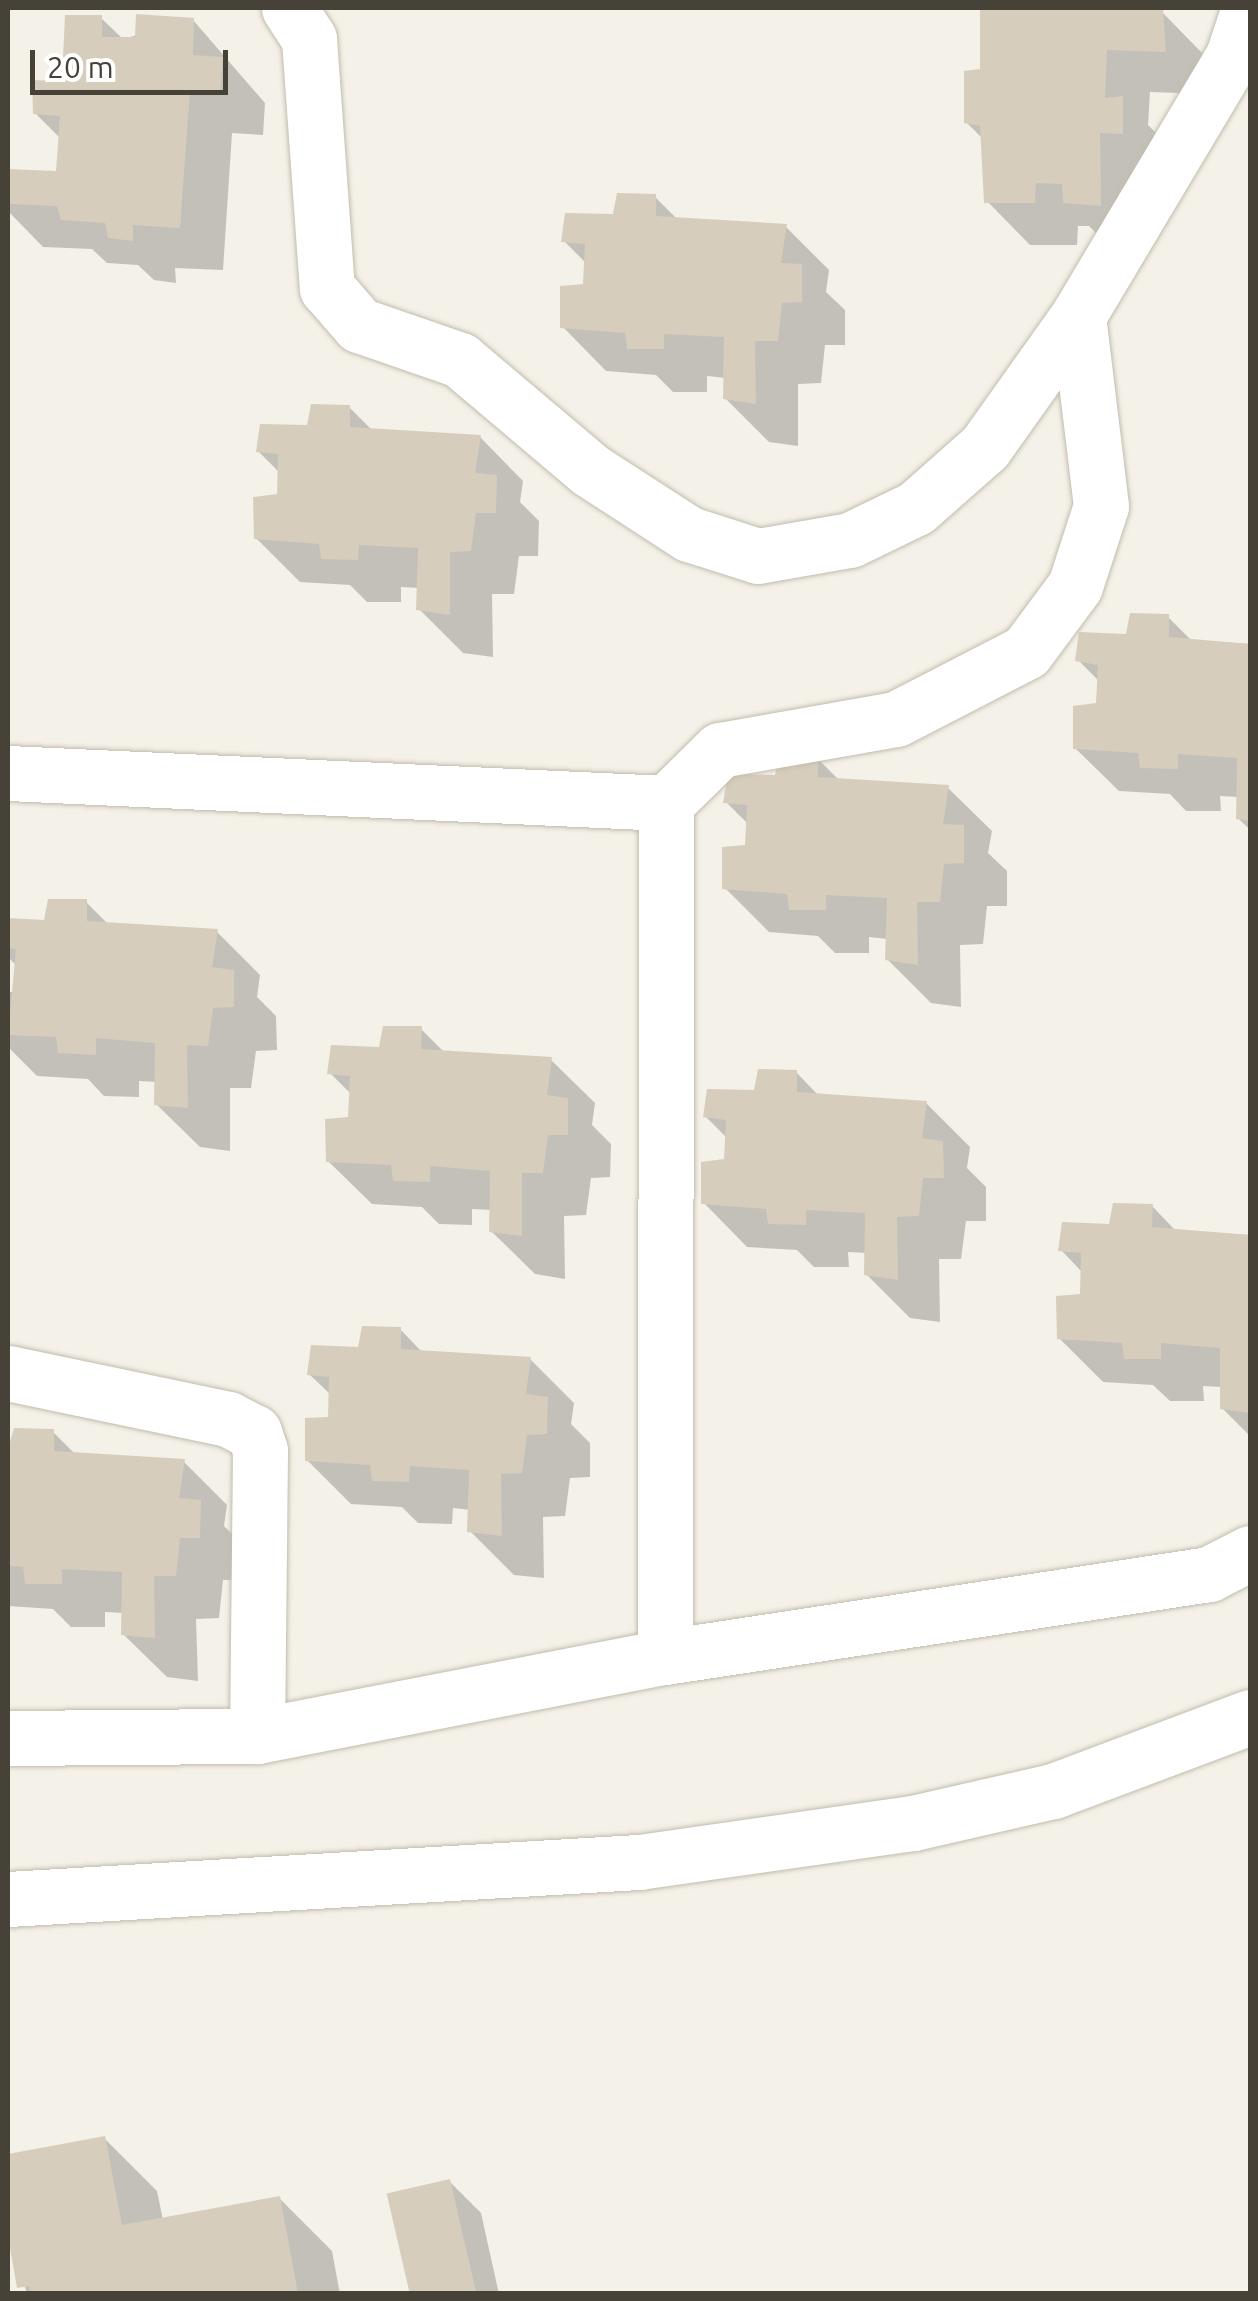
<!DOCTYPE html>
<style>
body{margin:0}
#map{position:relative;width:1258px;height:2301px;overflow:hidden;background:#f4f1e8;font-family:Ubuntu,sans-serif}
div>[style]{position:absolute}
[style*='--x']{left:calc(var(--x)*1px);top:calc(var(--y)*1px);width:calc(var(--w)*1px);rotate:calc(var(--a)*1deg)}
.shadow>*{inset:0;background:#0003}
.building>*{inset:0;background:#d6cdbd;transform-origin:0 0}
.roads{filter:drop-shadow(0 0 2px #c2bcad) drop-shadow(0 0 2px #c2bcad)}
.minor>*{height:55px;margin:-27.5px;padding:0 27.5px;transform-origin:27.5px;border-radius:27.5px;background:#fff}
span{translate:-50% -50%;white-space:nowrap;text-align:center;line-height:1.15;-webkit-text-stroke:10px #fff;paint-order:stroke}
.frame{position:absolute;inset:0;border:10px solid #474237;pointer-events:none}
.scale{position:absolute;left:30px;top:50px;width:198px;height:45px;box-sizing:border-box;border:5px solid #474237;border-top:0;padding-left:12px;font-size:30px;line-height:35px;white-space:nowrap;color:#474237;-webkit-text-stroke:8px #fff;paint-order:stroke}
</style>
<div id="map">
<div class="shadow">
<i style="clip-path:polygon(982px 8px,1162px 12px,1205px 56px,1209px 94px,1150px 92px,1148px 125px,1165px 142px,1109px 246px,1089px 226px,1078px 226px,1077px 245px,1030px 245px,987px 201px,983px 139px,966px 122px,982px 71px)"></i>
<i style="clip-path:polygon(101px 18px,123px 39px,193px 20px,265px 103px,263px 135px,232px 133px,223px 270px,175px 268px,176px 283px,154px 280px,138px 265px,107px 263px,92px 249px,43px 247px,8px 211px,8px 171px,58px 174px,61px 139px,35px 113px,64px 84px)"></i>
<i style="clip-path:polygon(655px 197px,678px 220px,786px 227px,829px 270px,826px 292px,845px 310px,845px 345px,825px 345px,821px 383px,798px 384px,798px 446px,769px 442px,725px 398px,726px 378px,707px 376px,707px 392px,673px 392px,656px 375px,606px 371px,563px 327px,585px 286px,586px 263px,564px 241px)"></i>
<i style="clip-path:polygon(349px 407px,372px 430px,480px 437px,523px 481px,520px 502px,539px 521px,538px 556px,519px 556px,514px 594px,492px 594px,493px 657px,463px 653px,419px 609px,420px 588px,401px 587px,401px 602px,367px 602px,350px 585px,300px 582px,256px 538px,279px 497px,280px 473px,258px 451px)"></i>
<i style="clip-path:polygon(1168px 617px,1191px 640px,1250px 644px,1250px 830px,1238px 818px,1239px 797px,1220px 796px,1221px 811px,1186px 811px,1170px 794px,1119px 791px,1075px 748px,1098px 706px,1100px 682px,1078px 660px)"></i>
<i style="clip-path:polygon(817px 758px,840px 781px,948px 788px,992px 831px,988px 853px,1007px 871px,1007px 906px,987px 906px,983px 944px,960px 945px,961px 1007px,931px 1003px,887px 959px,888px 939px,869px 937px,869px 953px,835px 953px,818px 936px,769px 932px,725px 888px,748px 847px,748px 824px,726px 802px)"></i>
<i style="clip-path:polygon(86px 902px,109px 925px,217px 932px,260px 975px,257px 997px,276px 1016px,277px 1050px,256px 1051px,251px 1088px,230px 1088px,230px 1151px,200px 1147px,156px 1104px,157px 1082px,139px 1081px,139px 1097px,104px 1096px,88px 1079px,37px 1076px,8px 1047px,8px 992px,16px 992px,18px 967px,8px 957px,8px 920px,46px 922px)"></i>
<i style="clip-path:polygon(421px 1029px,445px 1053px,551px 1060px,595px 1103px,592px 1125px,611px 1144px,610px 1177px,591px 1178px,586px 1215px,564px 1216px,565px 1279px,535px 1274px,491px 1231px,492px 1210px,472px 1209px,472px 1225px,439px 1224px,422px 1207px,372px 1204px,328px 1161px,351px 1120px,352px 1095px,330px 1073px)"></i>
<i style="clip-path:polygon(796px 1072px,819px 1096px,926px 1103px,970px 1147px,967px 1168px,986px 1187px,986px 1221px,966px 1221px,961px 1259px,939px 1259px,940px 1322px,910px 1318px,866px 1274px,867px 1253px,848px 1252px,849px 1267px,814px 1267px,797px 1250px,747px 1247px,704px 1203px,726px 1162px,728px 1139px,705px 1116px)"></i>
<i style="clip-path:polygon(1152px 1206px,1176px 1231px,1250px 1235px,1250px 1436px,1222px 1408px,1222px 1387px,1203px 1386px,1204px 1401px,1170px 1401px,1153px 1385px,1103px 1382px,1059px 1338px,1082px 1296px,1083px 1273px,1061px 1250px)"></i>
<i style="clip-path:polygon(400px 1329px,423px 1353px,530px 1359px,574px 1403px,571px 1424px,590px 1443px,590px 1477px,570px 1478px,565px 1516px,543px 1517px,544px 1578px,514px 1575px,470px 1531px,471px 1510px,453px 1508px,452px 1524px,418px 1523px,402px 1507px,351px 1504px,307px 1460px,330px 1419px,331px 1395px,309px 1374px)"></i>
<i style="clip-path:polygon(53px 1432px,76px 1455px,184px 1462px,227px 1505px,224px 1526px,244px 1546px,243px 1580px,223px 1580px,219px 1618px,196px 1619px,198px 1681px,167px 1677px,123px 1634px,124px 1613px,105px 1612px,105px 1627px,71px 1627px,53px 1609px,8px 1606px,8px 1452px)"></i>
<i style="clip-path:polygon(104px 2138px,157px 2191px,163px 2220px,279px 2198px,332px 2251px,340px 2294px,27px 2294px,8px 2223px,8px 2157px)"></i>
<i style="clip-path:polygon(450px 2182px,481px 2213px,499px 2294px,411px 2294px)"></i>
</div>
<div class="building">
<i style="clip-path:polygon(980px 8px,1163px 10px,1166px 52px,1107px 50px,1105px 98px,1123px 96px,1123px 134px,1100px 133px,1101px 206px,1063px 203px,1062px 184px,1036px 183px,1035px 203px,984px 203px,980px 126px,964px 123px,964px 71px,980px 69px)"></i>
<i style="clip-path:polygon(136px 14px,194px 18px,193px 55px,223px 57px,220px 93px,190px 90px,180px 228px,133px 225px,133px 241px,108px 238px,105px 223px,61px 220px,57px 206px,8px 204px,8px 169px,56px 171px,60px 116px,33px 114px,32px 80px,62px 81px,65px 15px,102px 15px,102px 37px,135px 37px)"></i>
<i style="clip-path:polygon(617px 193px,656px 194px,656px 216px,787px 224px,781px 263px,802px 264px,802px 302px,782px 303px,778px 341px,755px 341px,756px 404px,723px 399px,724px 337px,664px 334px,664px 349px,627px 349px,625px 333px,560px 328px,560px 286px,583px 284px,585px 244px,561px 242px,565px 213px,613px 214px)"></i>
<i style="clip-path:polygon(311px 404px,350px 405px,350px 427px,481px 435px,475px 473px,497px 475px,496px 513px,476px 513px,471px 551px,450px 552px,450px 615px,416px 610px,418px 548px,359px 545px,358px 560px,321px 559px,319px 544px,254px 539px,253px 497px,277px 494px,278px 454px,256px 452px,260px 424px,307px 425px)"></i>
<i style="clip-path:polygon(1130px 613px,1169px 614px,1169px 637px,1250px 644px,1250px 821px,1236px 819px,1237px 758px,1178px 754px,1178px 769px,1140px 768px,1138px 753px,1073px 749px,1073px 706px,1096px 703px,1098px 665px,1075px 661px,1079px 632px,1126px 634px)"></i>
<i style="clip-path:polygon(779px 754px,818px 755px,818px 777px,949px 785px,943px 824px,964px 825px,964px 863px,944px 864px,940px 902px,917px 902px,918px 965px,885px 960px,887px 898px,826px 895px,826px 910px,789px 910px,787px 894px,722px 889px,722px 847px,745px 845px,747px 805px,723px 803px,728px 774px,775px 775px)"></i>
<i style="clip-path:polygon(48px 899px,87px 899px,87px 921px,218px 929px,212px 967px,234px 970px,234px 1007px,213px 1008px,208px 1046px,187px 1045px,188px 1108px,154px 1105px,155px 1043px,96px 1038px,96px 1055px,58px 1053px,56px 1037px,8px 1035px,16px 949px,8px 948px,8px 918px,44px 920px)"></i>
<i style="clip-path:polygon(383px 1026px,422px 1026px,421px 1049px,552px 1057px,547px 1095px,568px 1098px,568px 1135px,548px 1135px,543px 1173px,522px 1173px,522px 1236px,489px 1232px,490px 1171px,430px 1166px,430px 1182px,393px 1181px,391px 1165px,326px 1162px,325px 1119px,348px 1117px,350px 1076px,327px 1074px,331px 1045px,379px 1047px)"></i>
<i style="clip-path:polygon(758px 1069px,797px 1070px,797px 1092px,927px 1101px,922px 1138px,943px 1141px,944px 1178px,923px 1178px,919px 1216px,897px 1217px,898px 1280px,864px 1275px,865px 1213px,806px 1210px,806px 1225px,768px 1224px,766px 1209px,701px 1204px,701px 1162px,724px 1159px,726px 1120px,703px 1117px,707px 1089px,754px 1090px)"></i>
<i style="clip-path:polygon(1113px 1203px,1153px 1204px,1152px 1227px,1250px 1235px,1250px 1413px,1220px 1409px,1220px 1348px,1161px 1343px,1161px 1359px,1124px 1359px,1122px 1343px,1057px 1339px,1056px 1296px,1080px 1294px,1081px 1253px,1058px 1251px,1062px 1222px,1109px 1224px)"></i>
<i style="clip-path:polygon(362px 1326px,401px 1327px,401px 1349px,531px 1357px,526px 1394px,548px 1397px,547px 1434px,527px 1435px,522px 1473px,501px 1474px,502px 1536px,467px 1532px,469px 1470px,410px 1466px,409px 1482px,372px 1481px,370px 1465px,305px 1461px,305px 1418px,328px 1417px,329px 1377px,307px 1375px,311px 1345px,358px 1347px)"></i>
<i style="clip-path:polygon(14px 1428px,54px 1429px,54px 1451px,185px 1459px,179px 1498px,201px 1500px,200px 1538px,180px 1538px,176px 1576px,154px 1576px,155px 1638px,121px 1635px,122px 1572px,62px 1569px,62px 1584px,25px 1584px,23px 1567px,8px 1566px,8px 1449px)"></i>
<i style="clip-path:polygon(105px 2136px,122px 2225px,280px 2196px,298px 2294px,31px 2294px,29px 2286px,17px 2288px,8px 2236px,8px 2154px)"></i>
<i style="left:450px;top:2179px;width:118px;height:65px;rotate:77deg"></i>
</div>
<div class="roads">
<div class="minor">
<i style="--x:289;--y:8;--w:37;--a:57"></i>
<i style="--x:309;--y:39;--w:250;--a:85.9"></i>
<i style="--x:327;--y:288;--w:49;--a:49.1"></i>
<i style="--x:359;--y:325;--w:107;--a:19.1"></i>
<i style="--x:460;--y:360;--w:170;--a:40.2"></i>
<i style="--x:590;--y:470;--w:118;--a:32.9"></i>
<i style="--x:689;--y:534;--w:72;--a:17.7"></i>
<i style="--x:758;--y:556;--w:93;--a:-9.9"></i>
<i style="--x:850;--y:540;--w:73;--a:-25.9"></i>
<i style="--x:916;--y:508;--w:92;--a:-41.5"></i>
<i style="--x:985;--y:447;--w:161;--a:-54.6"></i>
<i style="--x:8;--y:773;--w:659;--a:2.61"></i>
<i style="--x:666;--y:803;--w:854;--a:90.07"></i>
<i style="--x:666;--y:803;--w:76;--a:-44.5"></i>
<i style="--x:720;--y:750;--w:179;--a:-10"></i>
<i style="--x:896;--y:719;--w:146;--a:-27.3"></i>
<i style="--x:1026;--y:652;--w:82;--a:-53.4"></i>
<i style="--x:1075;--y:586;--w:84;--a:-72"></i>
<i style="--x:1101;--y:506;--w:191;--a:-96.9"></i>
<i style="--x:1078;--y:316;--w:303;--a:-59.2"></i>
<i style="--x:1233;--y:56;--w:51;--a:-71.6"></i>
<i style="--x:8;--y:1373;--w:225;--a:11.8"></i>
<i style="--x:228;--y:1419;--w:29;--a:27"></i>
<i style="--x:254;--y:1432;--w:20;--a:72"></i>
<i style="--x:260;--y:1451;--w:285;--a:90.6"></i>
<i style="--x:8;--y:1738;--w:249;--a:-0.5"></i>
<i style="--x:257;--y:1736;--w:416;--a:-11"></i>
<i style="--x:665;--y:1657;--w:550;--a:-8.67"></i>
<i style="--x:1209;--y:1574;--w:46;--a:-27.1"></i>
<i style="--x:8;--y:1899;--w:632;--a:-3.36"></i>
<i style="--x:639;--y:1862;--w:277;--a:-8.1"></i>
<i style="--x:913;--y:1823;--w:144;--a:-12.9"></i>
<i style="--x:1053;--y:1791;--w:210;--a:-20.6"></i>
</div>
</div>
<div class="frame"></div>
<div class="scale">20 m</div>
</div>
